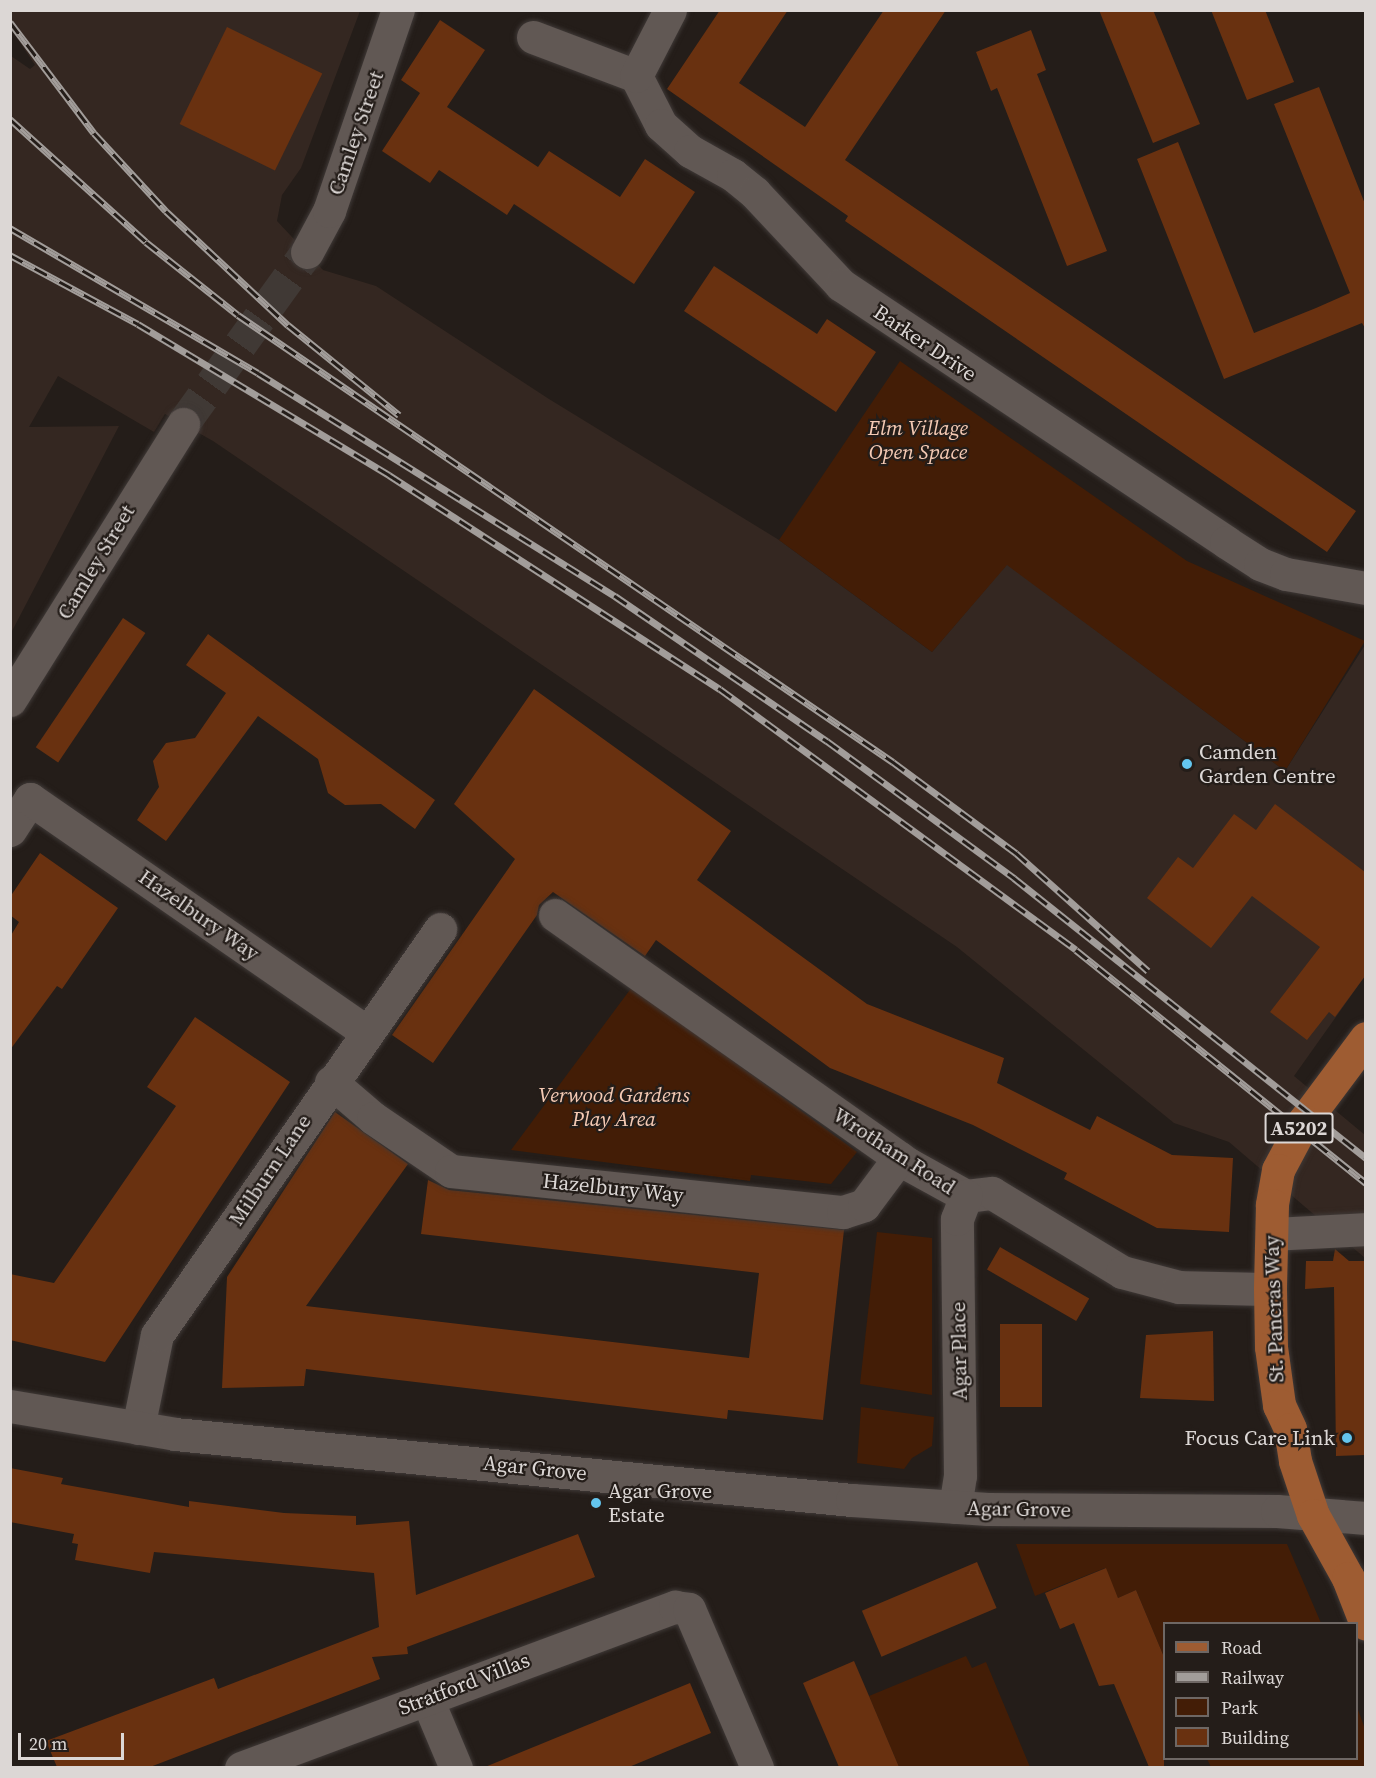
<!DOCTYPE html>
<style>
body{margin:0}
#map{position:relative;width:1376px;height:1778px;overflow:hidden;background:#241d19;font-family:"Source Serif 4",serif}
div>[style]{position:absolute}
[style*='--x']{left:calc(var(--x)*1px);top:calc(var(--y)*1px);width:calc(var(--w)*1px);rotate:calc(var(--a)*1deg)}
.built>*{inset:0;background:#342721}
.green>*{inset:0;background:#431d06}
.building>*{inset:0;background:#693110;transform-origin:0 0}
.minor-tunnel>*{height:33px;margin-top:-16.5px;transform-origin:0;background:repeating-linear-gradient(90deg,#403935 0 33px,transparent 0 49px)}
.roads{filter:drop-shadow(0 0 2px #3f3937) drop-shadow(0 0 2px #3f3937)}
.minor>*{height:33px;margin:-16.5px;padding:0 16.5px;transform-origin:16.5px;border-radius:16.5px;background:#615854}
.tertiary>*{height:33px;margin:-16.5px;padding:0 16.5px;transform-origin:16.5px;border-radius:16.5px;background:#615854}
.primary>*{height:33px;margin:-16.5px;padding:0 16.5px;transform-origin:16.5px;border-radius:16.5px;background:#9e5c32}
.rail>*{height:7px;margin-top:-3.5px;transform-origin:0;background:repeating-linear-gradient(90deg,#241d19 0 14px,#a29d9a 0 28px);box-sizing:border-box;border-block:2px solid #a29d9a}
.dots>*{width:16px;height:16px;translate:-50% -50%;box-sizing:border-box;border:3px solid #241d19;border-radius:50%}
span{translate:-50% -50%;white-space:nowrap;text-align:center;line-height:1.15;-webkit-text-stroke:4.5px #241d19;paint-order:stroke}
.shield-label span{padding:2px 4px;background:#241d19;border:2px solid;border-radius:4px;-webkit-text-stroke-width:0}
.shield-label{font-size:20px;color:#dcd7d5;font-weight:700}
.street-label{font-size:21px;color:#dcd7d5}
.park-label{font-size:21px;color:#f5cab4;font-style:italic}
.poi-label{font-size:21px;color:#dcd7d5}
.left{translate:0 -50%;text-align:left}
.right{translate:-100% -50%;text-align:right}
.frame{position:absolute;inset:0;border:12px solid #dcd7d5;pointer-events:none}
.legend{position:absolute;left:1163px;top:1622px;width:195px;height:138px;box-sizing:border-box;background:#241d19;border:2px solid #6e6764;margin:0;padding:8px 10px;list-style:none;font-size:18px;color:#dcd7d5}
.legend li{display:flex;align-items:center;gap:12px;height:30px}
.legend b{width:30px;border:2px solid #6e6764}
.scale{position:absolute;left:18px;top:1733px;width:106px;height:27px;box-sizing:border-box;border:3px solid #dcd7d5;border-top:0;padding-left:8px;font-size:18px;line-height:21px;white-space:nowrap;color:#dcd7d5;-webkit-text-stroke:4px #241d19;paint-order:stroke}
</style>
<div id="map">
<div class="built">
<i style="clip-path:polygon(11px 11px,360px 11px,301px 168px,282px 195px,277px 221px,323px 270px,376px 286px,549px 399px,779px 540px,932px 652px,1007px 564px,1285px 771px,1365px 645px,1365px 976px,1294px 1076px,1365px 1135px,1365px 1258px,1229px 1142px,1174px 1123px,957px 947px,213px 441px,165px 414px,154px 432px,58px 376px,29px 427px,119px 426px,11px 633px,11px 56px,30px 69px,35px 65px,11px 29px)"></i>
</div>
<div class="green">
<i style="clip-path:polygon(900px 361px,1187px 561px,1365px 641px,1285px 771px,1007px 565px,932px 652px,779px 540px)"></i>
<i style="clip-path:polygon(632px 987px,857px 1152px,831px 1184px,751px 1175px,750px 1181px,511px 1150px)"></i>
<i style="clip-path:polygon(877px 1232px,932px 1238px,932px 1395px,860px 1384px)"></i>
<i style="clip-path:polygon(861px 1407px,934px 1417px,932px 1446px,912px 1458px,904px 1469px,857px 1463px)"></i>
<i style="clip-path:polygon(1016px 1544px,1287px 1544px,1321px 1623px,1164px 1624px,1164px 1657px,1136px 1590px,1118px 1598px,1105px 1568px,1035px 1596px)"></i>
<i style="clip-path:polygon(966px 1656px,972px 1668px,986px 1662px,1030px 1767px,899px 1767px,869px 1696px)"></i>
<i style="clip-path:polygon(1357px 1707px,1365px 1729px,1365px 1767px,1211px 1767px,1207px 1759px,1356px 1758px)"></i>
</div>
<div class="building">
<i style="clip-path:polygon(720px 10px,788px 10px,739px 83px,805px 127px,884px 10px,946px 10px,845px 160px,1356px 511px,1327px 552px,845px 221px,848px 216px,667px 89px)"></i>
<i style="clip-path:polygon(1099px 10px,1153px 10px,1200px 124px,1153px 143px)"></i>
<i style="clip-path:polygon(1211px 10px,1265px 10px,1294px 82px,1247px 100px)"></i>
<i style="clip-path:polygon(440px 20px,485px 50px,447px 107px,538px 167px,549px 151px,620px 197px,645px 159px,695px 192px,634px 284px,514px 204px,507px 215px,439px 170px,430px 183px,382px 151px,420px 93px,401px 80px)"></i>
<i style="left:227px;top:27px;width:106px;height:108px;rotate:26deg"></i>
<i style="clip-path:polygon(1031px 30px,1046px 70px,1037px 74px,1107px 251px,1067px 266px,997px 88px,991px 91px,976px 52px)"></i>
<i style="clip-path:polygon(1319px 87px,1365px 204px,1365px 328px,1362px 323px,1224px 379px,1137px 159px,1178px 142px,1254px 333px,1316px 308px,1350px 293px,1274px 104px)"></i>
<i style="clip-path:polygon(714px 266px,817px 334px,827px 319px,876px 352px,836px 412px,684px 311px)"></i>
<i style="left:123px;top:618px;width:27px;height:156px;rotate:34deg"></i>
<i style="clip-path:polygon(208px 634px,435px 800px,415px 829px,381px 804px,345px 805px,328px 793px,318px 759px,258px 716px,166px 841px,137px 820px,159px 787px,153px 761px,166px 743px,195px 738px,226px 693px,186px 665px)"></i>
<i style="clip-path:polygon(534px 689px,731px 831px,697px 880px,867px 1004px,1004px 1058px,997px 1083px,1090px 1130px,1097px 1116px,1172px 1155px,1233px 1158px,1229px 1232px,1157px 1228px,1064px 1179px,1067px 1173px,973px 1125px,830px 1068px,656px 940px,645px 956px,553px 892px,539px 905px,537px 915px,433px 1063px,392px 1035px,515px 859px,454px 804px)"></i>
<i style="clip-path:polygon(1275px 804px,1365px 872px,1365px 976px,1335px 1017px,1329px 1012px,1307px 1040px,1270px 1012px,1320px 947px,1252px 896px,1211px 948px,1147px 898px,1178px 857px,1193px 868px,1234px 814px,1256px 830px)"></i>
<i style="clip-path:polygon(40px 853px,118px 908px,62px 989px,57px 986px,10px 1050px,10px 937px,19px 922px,10px 915px,10px 897px)"></i>
<i style="clip-path:polygon(195px 1017px,290px 1082px,105px 1362px,10px 1340px,10px 1274px,54px 1283px,176px 1106px,147px 1087px)"></i>
<i style="clip-path:polygon(335px 1112px,408px 1164px,306px 1306px,749px 1358px,759px 1273px,421px 1234px,428px 1180px,449px 1190px,844px 1230px,823px 1420px,728px 1410px,727px 1419px,306px 1369px,304px 1386px,222px 1388px,227px 1277px)"></i>
<i style="left:1000px;top:1247px;width:103px;height:26px;rotate:30deg"></i>
<i style="clip-path:polygon(1335px 1249px,1349px 1261px,1365px 1261px,1365px 1455px,1336px 1456px,1334px 1287px,1305px 1289px,1306px 1261px,1333px 1261px)"></i>
<i style="left:1000px;top:1324px;width:42px;height:83px"></i>
<i style="clip-path:polygon(1213px 1331px,1214px 1401px,1140px 1398px,1146px 1335px)"></i>
<i style="clip-path:polygon(10px 1468px,63px 1478px,61px 1484px,189px 1507px,189px 1501px,284px 1513px,356px 1516px,356px 1525px,409px 1521px,416px 1595px,578px 1534px,595px 1577px,407px 1647px,408px 1654px,372px 1657px,380px 1679px,150px 1767px,57px 1767px,46px 1741px,214px 1678px,218px 1689px,379px 1627px,374px 1573px,154px 1552px,150px 1573px,75px 1560px,78px 1544px,72px 1543px,74px 1534px,10px 1522px)"></i>
<i style="left:977px;top:1562px;width:50px;height:125px;rotate:67deg"></i>
<i style="clip-path:polygon(1106px 1568px,1118px 1598px,1136px 1590px,1164px 1657px,1164px 1767px,1149px 1767px,1114px 1684px,1099px 1686px,1074px 1623px,1060px 1629px,1045px 1593px)"></i>
<i style="clip-path:polygon(854px 1661px,869px 1696px,899px 1767px,839px 1767px,803px 1683px)"></i>
<i style="clip-path:polygon(690px 1683px,711px 1733px,629px 1767px,485px 1767px)"></i>
</div>
<div class="minor-tunnel">
<i style="--x:183;--y:424;--w:212;--a:-54.2"></i>
</div>
<div class="roads">
<div class="minor">
<i style="--x:533;--y:37;--w:110;--a:20.7"></i>
<i style="--x:636;--y:76;--w:55;--a:63"></i>
<i style="--x:661;--y:125;--w:39;--a:42"></i>
<i style="--x:690;--y:151;--w:49;--a:29.2"></i>
<i style="--x:733;--y:175;--w:28;--a:39"></i>
<i style="--x:755;--y:193;--w:126;--a:46.9"></i>
<i style="--x:841;--y:285;--w:463;--a:33.7"></i>
<i style="--x:1226;--y:542;--w:40;--a:32.9"></i>
<i style="--x:1260;--y:564;--w:28;--a:21"></i>
<i style="--x:1286;--y:574;--w:81;--a:9.9"></i>
<i style="--x:636;--y:76;--w:74;--a:-62.7"></i>
<i style="--x:307;--y:252;--w:47;--a:-61.8"></i>
<i style="--x:329;--y:211;--w:213;--a:-71.1"></i>
<i style="--x:10;--y:700;--w:326;--a:-57.9"></i>
<i style="--x:10;--y:830;--w:37;--a:-57"></i>
<i style="--x:30;--y:799;--w:410;--a:34.7"></i>
<i style="--x:555;--y:915;--w:432;--a:35.2"></i>
<i style="--x:908;--y:1164;--w:66;--a:28.9"></i>
<i style="--x:966;--y:1196;--w:26;--a:-7"></i>
<i style="--x:992;--y:1193;--w:152;--a:31.3"></i>
<i style="--x:1122;--y:1272;--w:59;--a:14.7"></i>
<i style="--x:1179;--y:1287;--w:91;--a:1.3"></i>
<i style="--x:331;--y:1082;--w:55;--a:40.6"></i>
<i style="--x:373;--y:1118;--w:94;--a:34.2"></i>
<i style="--x:451;--y:1171;--w:394;--a:6"></i>
<i style="--x:843;--y:1212;--w:22;--a:-18"></i>
<i style="--x:864;--y:1205;--w:59;--a:-53.3"></i>
<i style="--x:138;--y:1428;--w:95;--a:-78.5"></i>
<i style="--x:157;--y:1335;--w:495;--a:-55.1"></i>
<i style="--x:955;--y:1507;--w:31;--a:-81"></i>
<i style="--x:960;--y:1476;--w:257;--a:-90.7"></i>
<i style="--x:957;--y:1219;--w:25;--a:-69"></i>
<i style="--x:427;--y:1699;--w:75;--a:67.2"></i>
<i style="--x:241;--y:1768;--w:463;--a:-20.4"></i>
<i style="--x:675;--y:1607;--w:14;--a:8"></i>
<i style="--x:689;--y:1609;--w:173;--a:66.8"></i>
</div>
<div class="tertiary">
<i style="--x:1272;--y:1234;--w:94;--a:-3"></i>
<i style="--x:10;--y:1406;--w:167;--a:9.6"></i>
<i style="--x:175;--y:1434;--w:680;--a:5.57"></i>
<i style="--x:852;--y:1500;--w:136;--a:3.8"></i>
<i style="--x:988;--y:1509;--w:289;--a:0.4"></i>
<i style="--x:1277;--y:1511;--w:89;--a:4.5"></i>
</div>
<div class="primary">
<i style="--x:1366;--y:1038;--w:104;--a:126.8"></i>
<i style="--x:1304;--y:1121;--w:55;--a:118"></i>
<i style="--x:1278;--y:1170;--w:36;--a:100"></i>
<i style="--x:1272;--y:1205;--w:84;--a:91.4"></i>
<i style="--x:1270;--y:1289;--w:58;--a:89"></i>
<i style="--x:1271;--y:1347;--w:59;--a:82.1"></i>
<i style="--x:1279;--y:1405;--w:26;--a:65"></i>
<i style="--x:1290;--y:1429;--w:32;--a:81"></i>
<i style="--x:1295;--y:1461;--w:57;--a:71.6"></i>
<i style="--x:1313;--y:1515;--w:72;--a:60.9"></i>
<i style="--x:1348;--y:1578;--w:49;--a:68.6"></i>
</div>
</div>
<div class="rail">
<i style="--x:10;--y:22;--w:139;--a:52.9"></i>
<i style="--x:94;--y:133;--w:106;--a:47.3"></i>
<i style="--x:166;--y:211;--w:167;--a:43.1"></i>
<i style="--x:288;--y:325;--w:143;--a:39"></i>
<i style="--x:10;--y:119;--w:183;--a:42.1"></i>
<i style="--x:146;--y:242;--w:117;--a:38.4"></i>
<i style="--x:238;--y:315;--w:793;--a:34.31"></i>
<i style="--x:893;--y:762;--w:153;--a:36.5"></i>
<i style="--x:1016;--y:853;--w:177;--a:41.8"></i>
<i style="--x:10;--y:228;--w:287;--a:30.3"></i>
<i style="--x:258;--y:373;--w:421;--a:32"></i>
<i style="--x:615;--y:596;--w:257;--a:34.4"></i>
<i style="--x:827;--y:741;--w:232;--a:36.2"></i>
<i style="--x:1014;--y:878;--w:450;--a:38.5"></i>
<i style="--x:10;--y:255;--w:145;--a:28.3"></i>
<i style="--x:138;--y:324;--w:293;--a:31"></i>
<i style="--x:389;--y:475;--w:394;--a:32.9"></i>
<i style="--x:720;--y:689;--w:441;--a:36.2"></i>
<i style="--x:1076;--y:950;--w:372;--a:38.8"></i>
</div>
<div class="dots">
<i style="left:1187px;top:764px;background:#64c5ee"></i>
<i style="left:1347px;top:1438px;background:#64c5ee"></i>
<i style="left:596px;top:1503px;background:#64c5ee"></i>
</div>
<div class="shield-label">
<span style="left:1299px;top:1128px">A5202</span>
</div>
<div class="street-label">
<span style="left:356px;top:133px;rotate:-71deg">Camley Street</span>
<span style="left:925px;top:343px;rotate:34deg">Barker Drive</span>
<span style="left:96px;top:562px;rotate:-59deg">Camley Street</span>
<span style="left:199px;top:915px;rotate:35deg">Hazelbury Way</span>
<span style="left:894px;top:1151px;rotate:33deg">Wrotham Road</span>
<span style="left:270px;top:1170px;rotate:-56deg">Milburn Lane</span>
<span style="left:613px;top:1188px;rotate:6deg">Hazelbury Way</span>
<span style="left:1274px;top:1309px;rotate:-92deg">St. Pancras Way</span>
<span style="left:959px;top:1351px;rotate:-91deg">Agar Place</span>
<span style="left:535px;top:1468px;rotate:6deg">Agar Grove</span>
<span style="left:1019px;top:1509px;rotate:1deg">Agar Grove</span>
<span style="left:464px;top:1684px;rotate:-21deg">Stratford Villas</span>
</div>
<div class="park-label">
<span style="left:918px;top:440px">Elm Village<br>Open Space</span>
<span style="left:614px;top:1107px">Verwood Gardens<br>Play Area</span>
</div>
<div class="poi-label">
<span class="left" style="left:1199px;top:764px">Camden<br>Garden Centre</span>
<span class="right" style="left:1335px;top:1438px">Focus Care Link</span>
<span class="left" style="left:608px;top:1503px">Agar Grove<br>Estate</span>
</div>
<div class="frame"></div>
<ul class="legend">
<li><b style="height:8px;background:#9e5c32"></b>Road</li>
<li><b style="height:8px;background:#a29d9a"></b>Railway</li>
<li><b style="height:16px;background:#431d06"></b>Park</li>
<li><b style="height:16px;background:#693110"></b>Building</li>
</ul>
<div class="scale">20 m</div>
</div>
